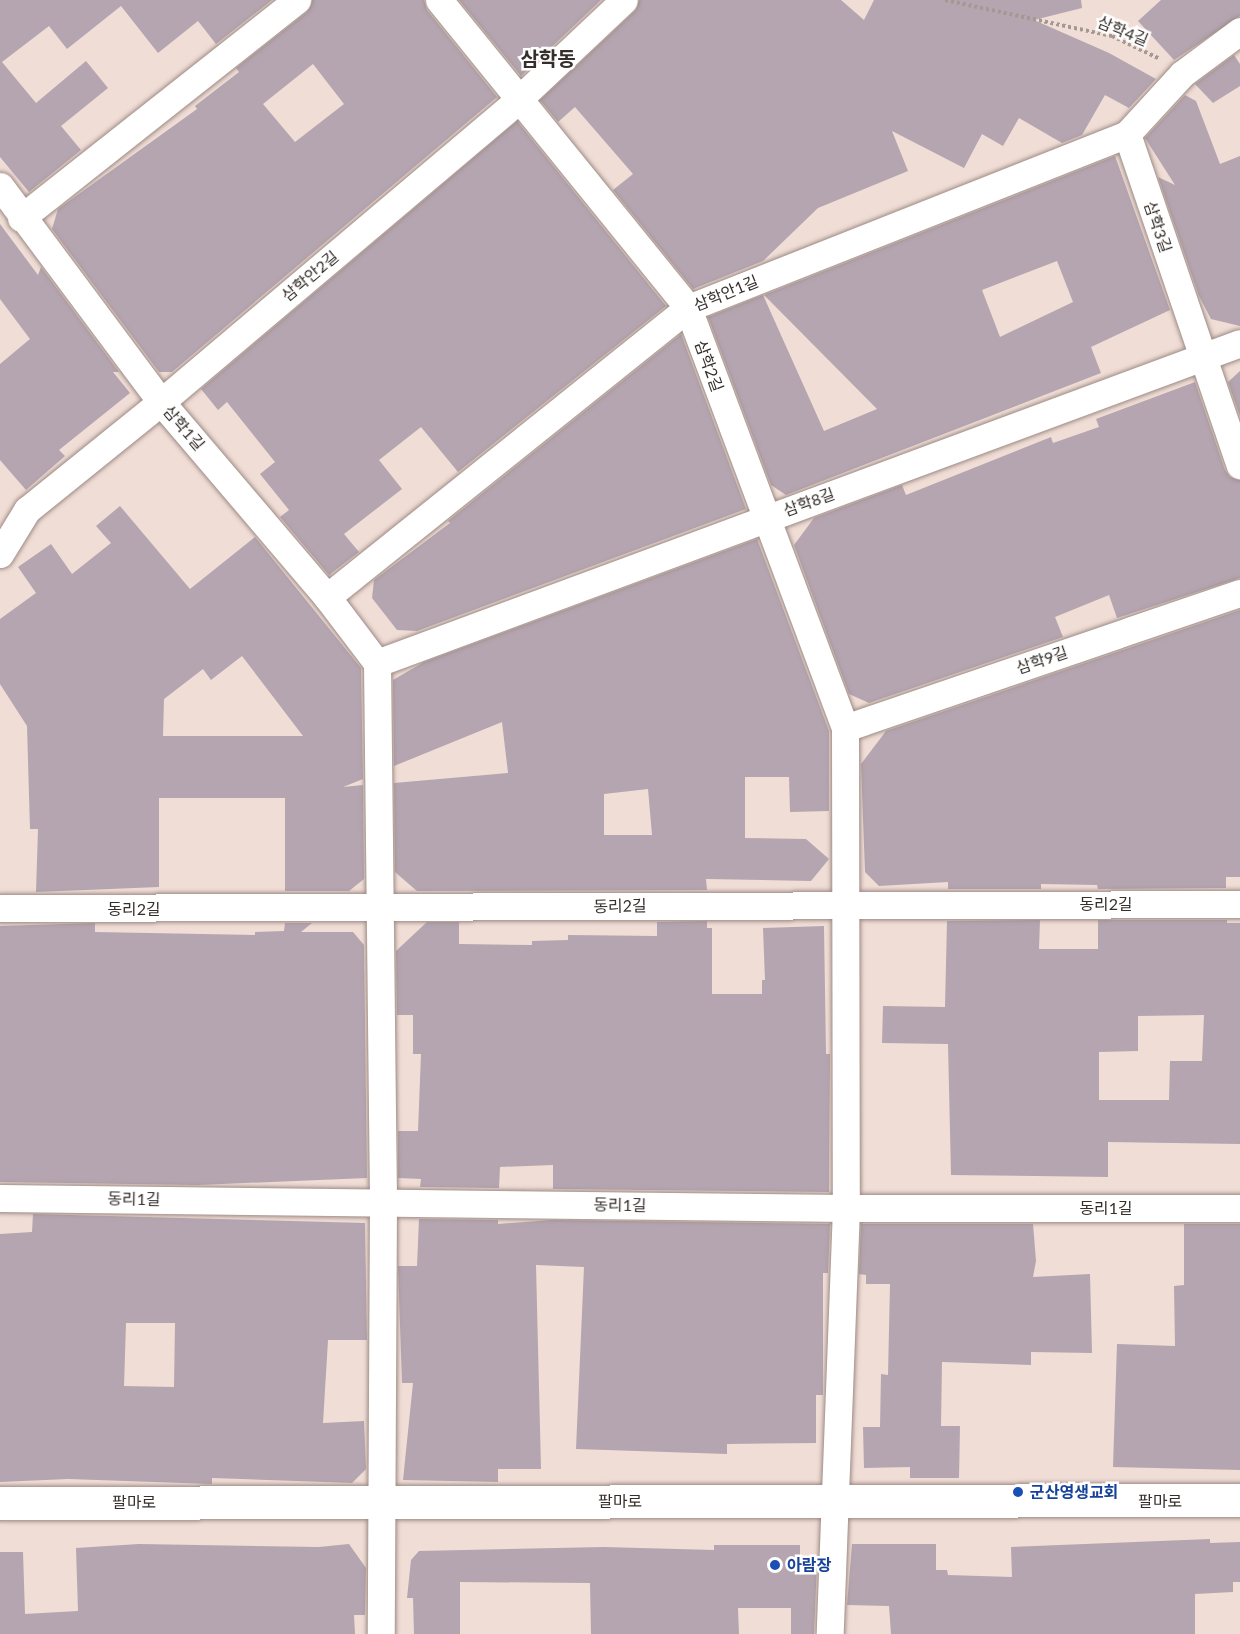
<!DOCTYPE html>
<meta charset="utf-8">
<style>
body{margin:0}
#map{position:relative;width:1240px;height:1634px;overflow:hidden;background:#f0ddd6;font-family:Lato,"Noto Sans KR",sans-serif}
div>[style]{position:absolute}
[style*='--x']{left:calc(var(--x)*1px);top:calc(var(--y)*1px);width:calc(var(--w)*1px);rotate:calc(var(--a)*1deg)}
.building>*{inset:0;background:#b4a5b0}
.path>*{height:4px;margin-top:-2px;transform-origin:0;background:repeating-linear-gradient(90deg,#a59792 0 3px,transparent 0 6px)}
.roads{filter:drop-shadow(0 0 2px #9c8a84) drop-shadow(0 0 2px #9c8a84)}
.minor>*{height:27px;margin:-13.5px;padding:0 13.5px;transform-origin:13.5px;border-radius:13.5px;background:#fff}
.tertiary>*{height:33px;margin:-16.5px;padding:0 16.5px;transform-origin:16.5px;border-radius:16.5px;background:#fff}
.dots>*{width:16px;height:16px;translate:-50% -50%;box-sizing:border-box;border:3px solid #fff;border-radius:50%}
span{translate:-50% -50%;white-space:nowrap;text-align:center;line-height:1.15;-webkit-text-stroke:5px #fff;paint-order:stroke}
.street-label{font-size:16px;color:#352e2b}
.transit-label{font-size:16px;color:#164399;font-weight:700}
.left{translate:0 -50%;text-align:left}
.quarter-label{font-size:20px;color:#352e2b;font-weight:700}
</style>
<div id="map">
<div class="building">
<i style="clip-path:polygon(0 0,272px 0,216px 44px,198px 21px,158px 53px,121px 6px,67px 49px,49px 26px,2px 62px,36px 103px,86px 61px,108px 88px,61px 126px,81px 150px,29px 192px,0 157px)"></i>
<i style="clip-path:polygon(evenodd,312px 0,424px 0,427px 10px,497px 97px,172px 372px,159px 372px,52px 229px,58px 209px,197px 109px,195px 106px,239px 72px,236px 68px,307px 12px,312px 0,313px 64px,344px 104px,295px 142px,263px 104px,313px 64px)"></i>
<i style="clip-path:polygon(459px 0,601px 0,521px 76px)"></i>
<i style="clip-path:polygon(639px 0,841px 0,864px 20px,874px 0,1081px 0,1082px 8px,1034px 20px,1109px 53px,1156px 79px,1129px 108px,1105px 95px,1082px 135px,1062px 143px,1019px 118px,1003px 146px,982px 134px,964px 168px,892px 131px,908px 171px,818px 208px,763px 261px,693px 289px,613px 190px,633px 174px,575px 107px,558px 122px,540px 100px,635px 11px)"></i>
<i style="clip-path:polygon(1161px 0,1240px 0,1240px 16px,1174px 60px,1138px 21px)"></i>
<i style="clip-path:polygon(1234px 55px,1240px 64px,1240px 86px,1213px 103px,1195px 84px)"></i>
<i style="clip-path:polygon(1185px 95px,1196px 101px,1220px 164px,1240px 156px,1240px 326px,1211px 319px,1199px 296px,1158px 177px,1175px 185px,1145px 138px)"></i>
<i style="clip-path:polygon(517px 121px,666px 306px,458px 472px,421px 427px,379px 460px,402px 489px,344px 534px,359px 552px,329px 575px,280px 517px,289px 510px,260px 474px,275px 462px,227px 402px,218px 410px,201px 389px)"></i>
<i style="clip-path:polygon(evenodd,1115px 156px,1170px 310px,1091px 347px,1101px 373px,786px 495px,771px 485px,708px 317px,763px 295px,824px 431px,877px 409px,764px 295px,1115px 156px,1057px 261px,1073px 302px,1000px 337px,982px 290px,1057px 261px)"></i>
<i style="clip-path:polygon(0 224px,38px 275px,41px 267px,119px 372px,113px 372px,130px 393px,59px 450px,65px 456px,26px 490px,0 460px,0 364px,30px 339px,0 299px)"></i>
<i style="clip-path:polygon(681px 334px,746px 509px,417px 631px,397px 630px,372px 598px,374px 580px,450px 523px,448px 521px)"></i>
<i style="clip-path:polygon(1240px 371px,1240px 416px,1228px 382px)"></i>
<i style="clip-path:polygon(1195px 382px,1225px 470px,1230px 477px,1240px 480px,1240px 578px,1117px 618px,1109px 595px,1055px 617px,1063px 637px,869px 703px,849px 694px,794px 545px,814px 518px,902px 485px,906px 495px,1051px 437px,1053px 443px,1099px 427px,1096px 419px)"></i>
<i style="clip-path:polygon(evenodd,120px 506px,190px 589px,255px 537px,361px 668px,363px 779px,343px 787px,363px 785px,364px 879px,349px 891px,285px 891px,285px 798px,159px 798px,159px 887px,36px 892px,38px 829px,30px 829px,27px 726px,0 684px,0 619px,36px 593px,18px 567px,51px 544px,72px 574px,111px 543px,96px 526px,120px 506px,242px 656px,303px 736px,163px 736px,164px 699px,203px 669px,211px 680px,242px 656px)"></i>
<i style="clip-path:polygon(evenodd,757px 539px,829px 731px,829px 811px,790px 812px,789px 777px,745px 777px,745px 838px,806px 839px,829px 859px,811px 881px,706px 879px,707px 890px,417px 891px,395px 872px,394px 783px,508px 773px,502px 722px,394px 766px,393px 680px,424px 662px,757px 539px,648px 789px,652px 835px,604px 835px,604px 794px,648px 789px)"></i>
<i style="clip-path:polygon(1240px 610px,1240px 877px,1226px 877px,1226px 888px,1098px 889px,1097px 885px,1041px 884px,1041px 889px,948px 889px,948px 882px,879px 886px,865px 872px,861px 764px,886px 731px)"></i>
<i style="clip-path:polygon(evenodd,1040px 920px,1039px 949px,1098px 949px,1098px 920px,1227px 920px,1227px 923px,1240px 923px,1240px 1144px,1108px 1142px,1108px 1177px,951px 1175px,948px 1044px,882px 1043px,883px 1006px,945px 1007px,947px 921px,1040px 920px,1204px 1015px,1202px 1061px,1170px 1061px,1169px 1100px,1099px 1100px,1099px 1052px,1138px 1051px,1138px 1016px,1204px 1015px)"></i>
<i style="clip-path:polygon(707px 921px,707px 928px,712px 928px,712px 994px,762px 994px,762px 980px,765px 980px,763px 928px,824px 926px,826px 1054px,830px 1054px,829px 1192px,553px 1189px,553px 1165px,500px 1167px,499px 1188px,420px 1187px,421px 1179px,398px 1178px,398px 1131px,418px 1131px,421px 1054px,413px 1054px,413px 1015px,397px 1015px,396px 951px,427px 922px,459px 922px,459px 944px,532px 945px,532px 941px,568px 940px,568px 935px,657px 936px,657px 922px)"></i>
<i style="clip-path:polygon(95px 923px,95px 932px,255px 935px,255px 932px,284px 931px,285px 923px,312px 923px,301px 932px,353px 932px,364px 945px,367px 1178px,198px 1185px,0 1182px,0 926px)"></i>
<i style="clip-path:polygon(evenodd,33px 1214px,365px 1223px,367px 1340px,328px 1340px,323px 1423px,364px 1421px,366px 1469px,352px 1483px,212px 1478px,212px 1484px,68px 1479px,0 1482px,0 1234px,32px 1232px,33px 1214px,126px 1323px,175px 1323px,174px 1387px,124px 1386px,126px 1323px)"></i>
<i style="clip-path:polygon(419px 1219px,498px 1220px,498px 1224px,552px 1220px,830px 1224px,828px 1273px,823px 1273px,823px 1395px,816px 1395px,816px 1443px,727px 1444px,727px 1454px,576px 1449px,584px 1267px,536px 1265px,541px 1469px,498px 1469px,498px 1482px,403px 1480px,413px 1383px,402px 1383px,398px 1266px,417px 1266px)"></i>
<i style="clip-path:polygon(861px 1224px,1033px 1224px,1036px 1261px,1033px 1277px,1090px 1274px,1092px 1353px,1031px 1352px,1031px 1365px,942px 1362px,941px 1426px,960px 1426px,959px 1478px,910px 1478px,910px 1467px,864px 1468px,863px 1427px,880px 1427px,881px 1374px,888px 1375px,890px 1284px,866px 1284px,866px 1275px,859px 1274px)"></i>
<i style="clip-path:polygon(1184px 1224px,1240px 1224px,1240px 1470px,1113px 1467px,1117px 1344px,1175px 1346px,1174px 1286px,1184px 1285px)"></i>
<i style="clip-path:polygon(1210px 1539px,1210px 1543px,1240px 1542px,1240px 1582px,1233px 1582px,1233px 1592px,1195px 1594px,1195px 1634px,891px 1634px,889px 1606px,847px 1605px,852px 1544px,936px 1544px,936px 1570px,947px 1570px,948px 1575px,1012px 1577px,1011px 1547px)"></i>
<i style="clip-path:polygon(139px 1544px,319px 1547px,349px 1544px,366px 1568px,365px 1615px,354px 1615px,355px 1634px,0 1634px,0 1552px,23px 1552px,25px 1614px,78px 1611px,76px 1548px)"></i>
<i style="clip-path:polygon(714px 1545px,800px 1545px,800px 1564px,817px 1564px,814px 1634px,791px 1634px,791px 1608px,738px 1608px,739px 1634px,591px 1634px,590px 1583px,460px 1582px,460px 1634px,414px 1634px,413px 1598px,407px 1598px,411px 1560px,419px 1551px,604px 1547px,714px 1550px)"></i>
</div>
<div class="path">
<i style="--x:945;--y:0;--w:171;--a:12.2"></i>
<i style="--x:1112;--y:36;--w:53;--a:25.6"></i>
</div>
<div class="roads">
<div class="minor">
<i style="--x:439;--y:0;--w:396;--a:51"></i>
<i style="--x:688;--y:308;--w:448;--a:69.5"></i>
<i style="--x:845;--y:728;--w:480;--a:89.9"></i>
<i style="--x:846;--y:1208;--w:426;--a:92.2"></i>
<i style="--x:1127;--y:134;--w:350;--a:71.2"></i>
<i style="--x:0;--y:186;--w:269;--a:53.3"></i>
<i style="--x:161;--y:402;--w:256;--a:49.6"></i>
<i style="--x:327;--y:597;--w:83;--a:52.9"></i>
<i style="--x:21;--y:218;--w:352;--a:-38.3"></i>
<i style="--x:0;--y:554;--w:52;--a:-58.5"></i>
<i style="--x:27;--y:510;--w:172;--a:-38.9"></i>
<i style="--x:161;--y:402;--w:469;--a:-40.2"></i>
<i style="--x:519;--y:99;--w:144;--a:-43.3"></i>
<i style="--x:327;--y:597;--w:462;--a:-38.7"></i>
<i style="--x:688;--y:308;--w:472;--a:-21.6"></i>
<i style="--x:1127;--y:134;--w:81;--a:-47.5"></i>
<i style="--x:1182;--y:74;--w:72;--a:-36.6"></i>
<i style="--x:377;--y:663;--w:539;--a:89.36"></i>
<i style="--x:383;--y:1202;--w:432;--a:90.3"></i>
<i style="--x:377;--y:663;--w:920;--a:-20.34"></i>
<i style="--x:845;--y:728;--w:417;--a:-18.9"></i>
<i style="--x:0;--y:908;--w:1240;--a:-0.18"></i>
<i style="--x:0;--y:1198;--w:846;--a:0.68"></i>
<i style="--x:846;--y:1208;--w:394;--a:0"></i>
</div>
<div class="tertiary">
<i style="--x:0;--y:1503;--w:1240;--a:-0.14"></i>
</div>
</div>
<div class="dots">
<i style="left:1018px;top:1492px;background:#1a4fb4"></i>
<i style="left:775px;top:1565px;background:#1a4fb4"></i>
</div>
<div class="street-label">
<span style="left:1123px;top:31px;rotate:22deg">삼학4길</span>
<span style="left:1158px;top:227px;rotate:71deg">삼학3길</span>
<span style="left:310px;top:276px;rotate:-40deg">삼학안2길</span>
<span style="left:726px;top:293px;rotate:-22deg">삼학안1길</span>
<span style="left:709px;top:366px;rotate:70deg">삼학2길</span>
<span style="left:184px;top:428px;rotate:49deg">삼학1길</span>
<span style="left:809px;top:502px;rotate:-20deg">삼학8길</span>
<span style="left:1042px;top:660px;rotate:-19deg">삼학9길</span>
<span style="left:1106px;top:904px">동리2길</span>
<span style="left:620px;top:906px;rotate:-1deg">동리2길</span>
<span style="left:134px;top:909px">동리2길</span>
<span style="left:134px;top:1199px;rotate:1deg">동리1길</span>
<span style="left:620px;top:1205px;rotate:1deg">동리1길</span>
<span style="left:1106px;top:1208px">동리1길</span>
<span style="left:620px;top:1501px">팔마로</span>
<span style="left:1160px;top:1501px">팔마로</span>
<span style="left:134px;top:1502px">팔마로</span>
</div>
<div class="transit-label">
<span class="left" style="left:1030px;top:1492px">군산영생교회</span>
<span class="left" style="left:787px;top:1565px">아람장</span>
</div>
<div class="quarter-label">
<span style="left:548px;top:58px">삼학동</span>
</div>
</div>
